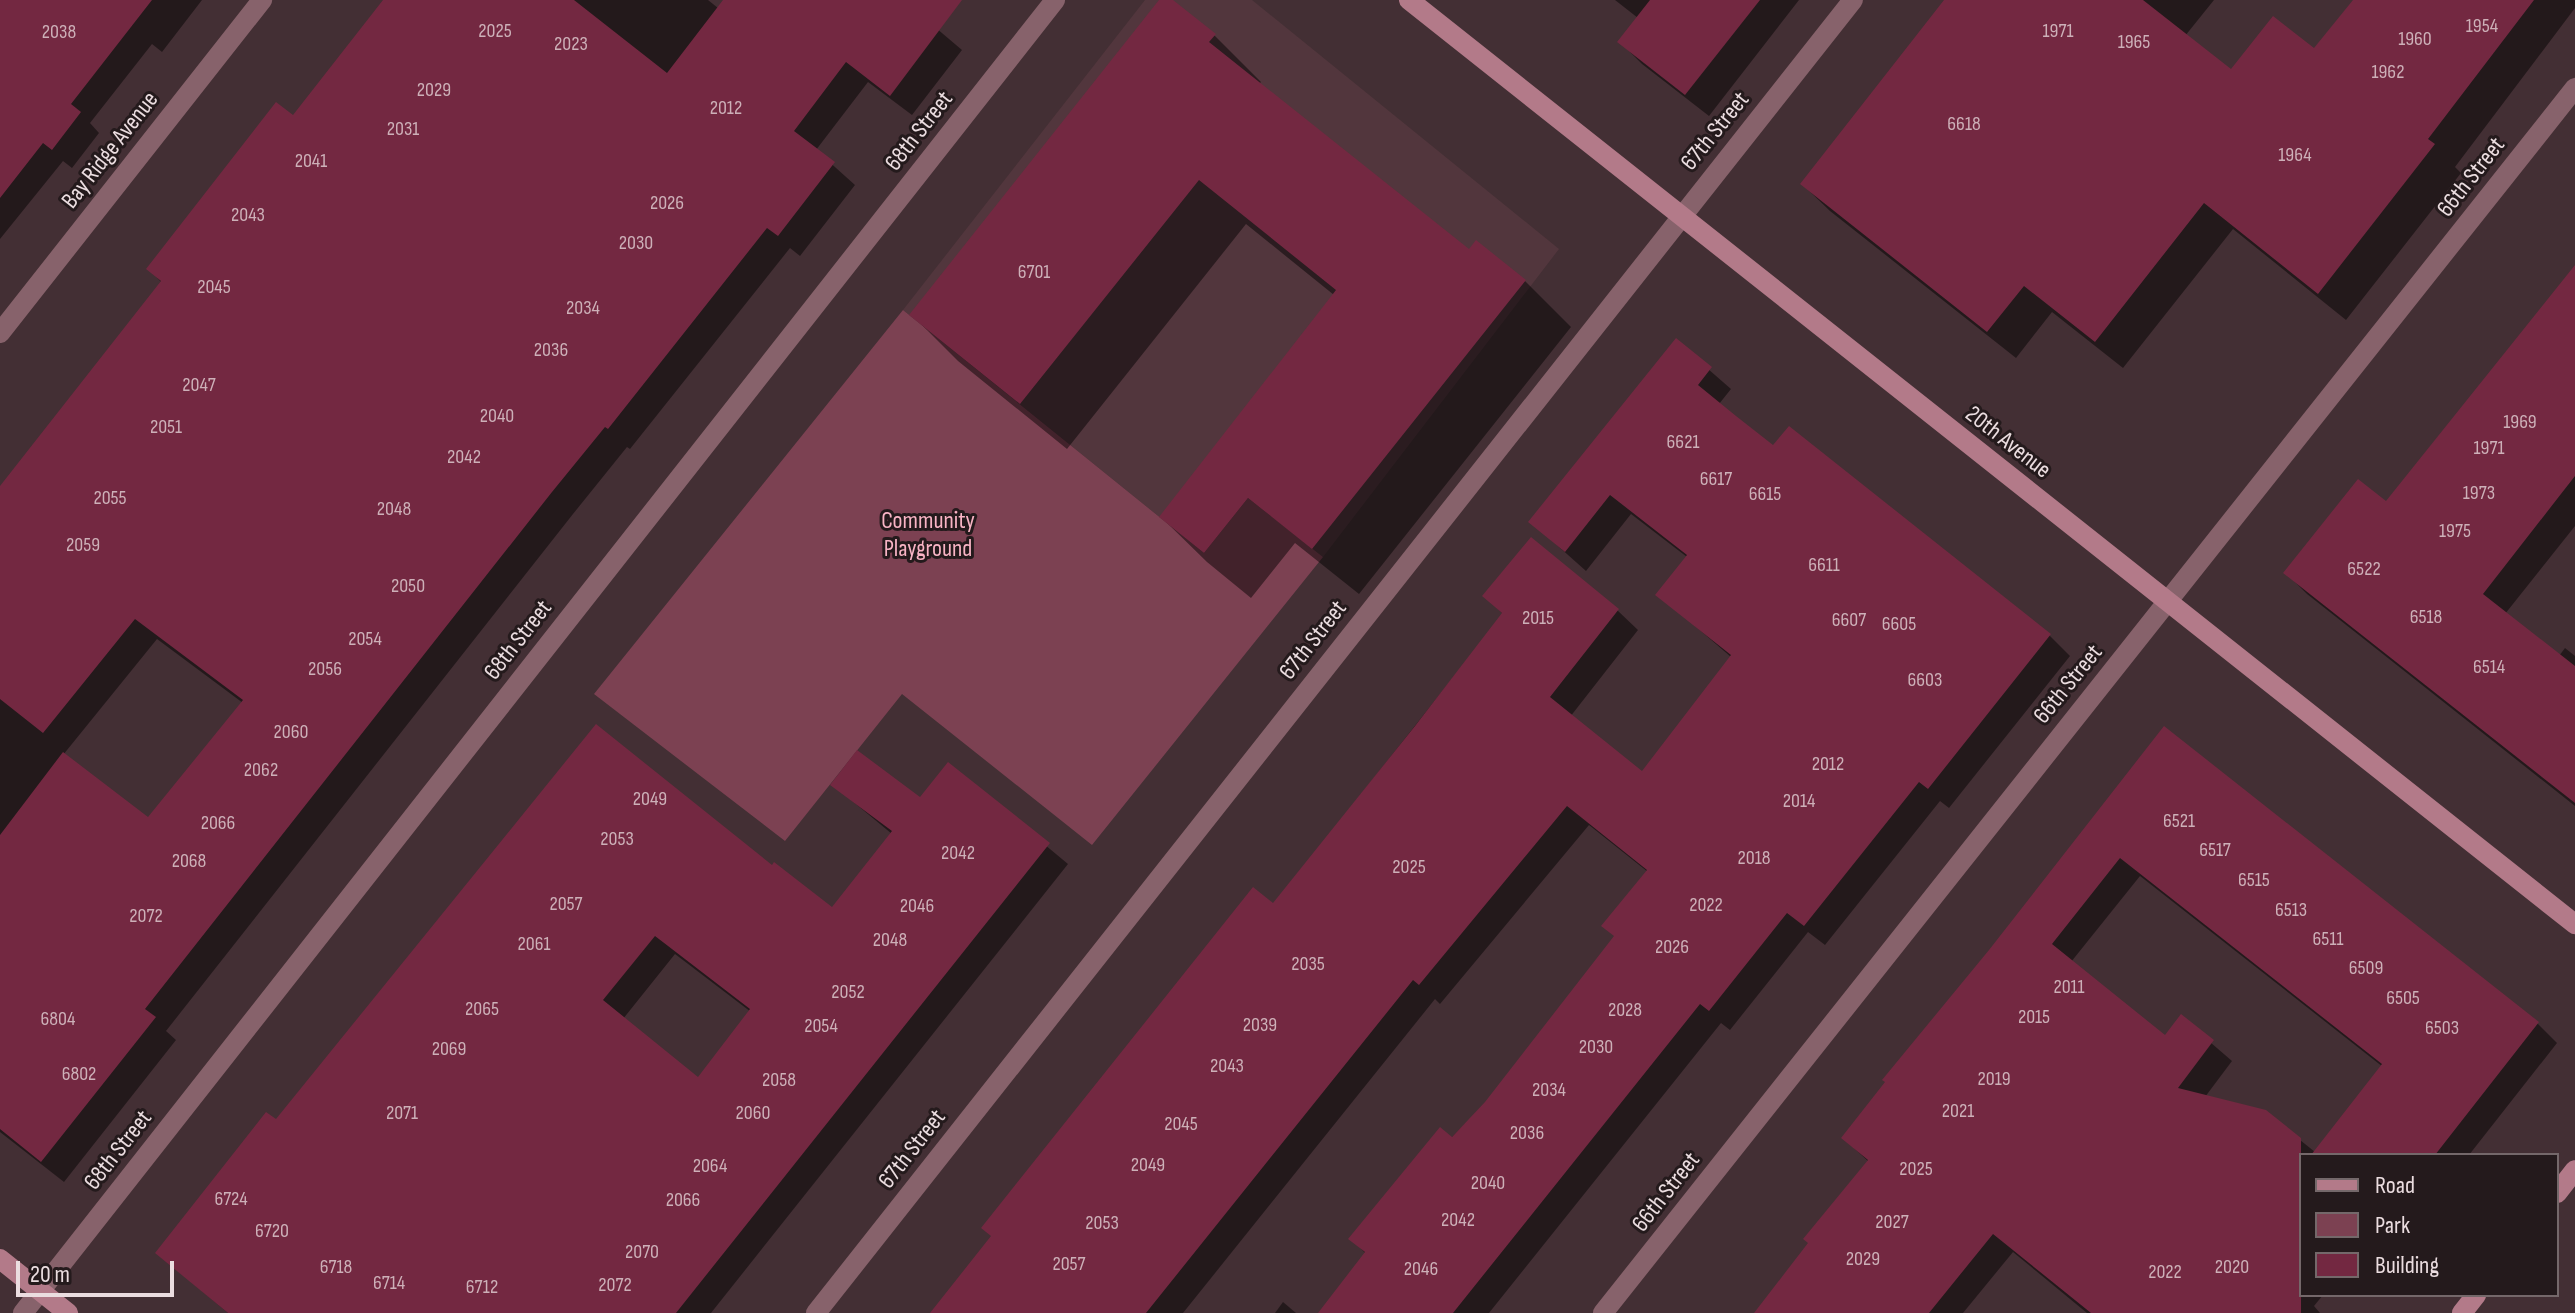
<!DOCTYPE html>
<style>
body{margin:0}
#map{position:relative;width:2575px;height:1313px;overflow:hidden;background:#432f34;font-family:"Sofia Sans Condensed",sans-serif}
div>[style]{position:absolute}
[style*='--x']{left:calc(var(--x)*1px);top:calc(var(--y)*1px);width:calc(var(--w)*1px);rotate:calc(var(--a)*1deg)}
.built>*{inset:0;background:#52363d}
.green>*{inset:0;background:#7c4152}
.shadow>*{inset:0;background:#0007}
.building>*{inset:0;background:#732841}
.street>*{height:20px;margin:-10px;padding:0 10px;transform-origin:10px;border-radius:10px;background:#87626b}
.secondary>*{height:20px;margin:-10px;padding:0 10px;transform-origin:10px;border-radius:10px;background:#b37a89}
span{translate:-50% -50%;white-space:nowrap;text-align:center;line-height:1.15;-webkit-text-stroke:6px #241a1c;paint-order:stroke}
.number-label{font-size:20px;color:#cdb0b8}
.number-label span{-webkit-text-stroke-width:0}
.street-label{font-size:24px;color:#ebdde0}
.park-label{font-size:24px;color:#f9b4c5}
.legend{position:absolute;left:2299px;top:1153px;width:260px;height:144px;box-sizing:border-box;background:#241a1c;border:2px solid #74686a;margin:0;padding:10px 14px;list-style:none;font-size:24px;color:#ebdde0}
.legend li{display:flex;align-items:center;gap:16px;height:40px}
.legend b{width:40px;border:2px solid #74686a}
.scale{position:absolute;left:16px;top:1261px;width:158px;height:36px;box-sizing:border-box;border:4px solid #ebdde0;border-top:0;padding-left:10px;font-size:24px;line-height:28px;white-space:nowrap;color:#ebdde0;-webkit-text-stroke:6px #241a1c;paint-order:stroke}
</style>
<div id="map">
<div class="built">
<i style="clip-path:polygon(1145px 0,1252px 0,1559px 249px,1323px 557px,1248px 498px,1204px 553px,903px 310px)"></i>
</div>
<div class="green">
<i style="clip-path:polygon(903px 310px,1204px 553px,1248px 498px,1323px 557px,1092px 845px,902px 694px,785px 841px,594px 694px)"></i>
</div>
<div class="shadow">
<i style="clip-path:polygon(0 0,202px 0,162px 52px,152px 44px,90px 123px,99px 133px,72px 168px,63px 161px,0 239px)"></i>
<i style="clip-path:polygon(evenodd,386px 0,708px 0,718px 8px,724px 0,903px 0,962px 50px,912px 115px,868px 82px,816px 150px,855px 185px,800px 256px,790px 248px,630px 449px,627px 447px,573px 514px,166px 1031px,176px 1040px,64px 1182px,0 1132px,0 489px,162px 283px,149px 269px,293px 118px,386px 0,157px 639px,243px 703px,149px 820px,63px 755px,157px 639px)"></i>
<i style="clip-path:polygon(1162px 0,1170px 0,1215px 36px,1261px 82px,1259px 84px,1469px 251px,1525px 281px,1571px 327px,1359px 594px,1295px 543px,1251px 598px,1207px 562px,1161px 517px,1334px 295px,1246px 224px,1067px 449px,958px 361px,912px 315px)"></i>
<i style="clip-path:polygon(1615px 0,1799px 0,1709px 116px,1642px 64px,1620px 42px,1638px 18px)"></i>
<i style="clip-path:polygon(1964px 0,2214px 0,2185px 36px,2231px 72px,2314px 51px,2355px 0,2575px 0,2575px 8px,2455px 167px,2461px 173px,2346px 320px,2233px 229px,2123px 368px,2052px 312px,2016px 358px,1830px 211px,1802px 184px)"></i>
<i style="clip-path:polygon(2575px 268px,2575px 526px,2505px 614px,2559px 656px,2565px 648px,2575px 656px,2575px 806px,2307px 594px,2286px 573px,2386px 504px)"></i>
<i style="clip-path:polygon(1676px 341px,1731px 389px,1719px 404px,1774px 448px,1789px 428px,2050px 636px,2070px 656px,1949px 808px,1940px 801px,1825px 945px,1808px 932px,1730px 1030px,1721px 1023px,1489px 1313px,1320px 1313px,1366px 1254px,1351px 1238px,1486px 1103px,1616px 938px,1648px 872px,1589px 825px,1440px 1004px,1435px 999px,1183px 1313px,934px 1313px,1273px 906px,1503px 614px,1484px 596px,1617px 610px,1638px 630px,1570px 717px,1642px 773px,1731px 657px,1658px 594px,1687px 557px,1631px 514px,1586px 571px,1531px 522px)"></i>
<i style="clip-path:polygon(evenodd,2164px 729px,2538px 1024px,2557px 1043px,2469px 1155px,2301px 1155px,2301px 1295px,2323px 1295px,2314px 1306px,2320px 1313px,2087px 1313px,2013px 1252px,1963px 1313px,1759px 1313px,1869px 1162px,1843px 1138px,2164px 729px,2140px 876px,2383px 1067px,2315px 1152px,2265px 1112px,2205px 1097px,2232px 1061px,2181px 1017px,2165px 1038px,2071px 962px,2140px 876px)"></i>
<i style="clip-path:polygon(evenodd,949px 765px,1068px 864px,711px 1313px,228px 1313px,157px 1253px,276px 1122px,772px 867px,833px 909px,892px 834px,833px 785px,921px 800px,949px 765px,675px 954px,751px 1012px,698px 1080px,623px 1019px,675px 954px)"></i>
<i style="clip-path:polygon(1283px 1302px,1296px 1313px,1275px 1313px)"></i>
</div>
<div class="building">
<i style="clip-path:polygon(0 0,152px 0,71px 104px,81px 112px,52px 150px,43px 143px,0 198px)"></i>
<i style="clip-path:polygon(383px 0,574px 0,667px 73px,723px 0,962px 0,890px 96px,846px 62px,794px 131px,835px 162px,778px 236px,767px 228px,608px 429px,605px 427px,552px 492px,145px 1009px,156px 1017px,41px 1162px,0 1129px,0 835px,63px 752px,148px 817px,243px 700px,135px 619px,43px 733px,0 699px,0 486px,161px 281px,146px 269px,276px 102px,293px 115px)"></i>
<i style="clip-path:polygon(1159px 0,1173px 0,1216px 34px,1209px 42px,1469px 249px,1476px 240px,1526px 280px,1312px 549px,1248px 498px,1204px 553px,1159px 517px,1336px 290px,1199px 180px,1020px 404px,909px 315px)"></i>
<i style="clip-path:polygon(1650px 0,1760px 0,1685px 95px,1617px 42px)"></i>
<i style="clip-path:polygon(1944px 0,2143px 0,2231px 69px,2273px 16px,2314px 48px,2353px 0,2534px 0,2428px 139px,2435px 144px,2318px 294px,2204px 203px,2095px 342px,2024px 286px,1987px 332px,1800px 184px)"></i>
<i style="clip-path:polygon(2575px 265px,2575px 476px,2483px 594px,2575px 666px,2575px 803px,2283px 573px,2358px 479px,2386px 501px)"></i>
<i style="clip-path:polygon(1676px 338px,1712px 367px,1698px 385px,1736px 416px,1773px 445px,1789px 426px,2051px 634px,1928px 789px,1919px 782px,1804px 926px,1787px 913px,1709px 1011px,1700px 1004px,1453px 1313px,1318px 1313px,1365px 1252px,1348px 1239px,1440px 1127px,1452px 1137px,1485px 1102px,1614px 936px,1601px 926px,1647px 870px,1567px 806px,1419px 985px,1413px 980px,1146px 1313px,930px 1313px,991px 1236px,981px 1228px,1253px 887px,1273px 903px,1415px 726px,1502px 613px,1482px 596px,1531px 537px,1619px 609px,1550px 697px,1642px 771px,1731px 655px,1655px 595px,1687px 555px,1610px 495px,1565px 552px,1528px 522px)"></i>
<i style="clip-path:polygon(evenodd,596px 724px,772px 865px,774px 862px,832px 907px,892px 831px,830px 785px,857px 750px,920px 797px,948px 762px,1050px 843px,676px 1313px,228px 1313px,155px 1253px,266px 1112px,276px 1119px,596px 724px,655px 936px,750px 1009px,698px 1077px,603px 1000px,655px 936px)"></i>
<i style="clip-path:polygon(2164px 726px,2539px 1022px,2435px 1155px,2311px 1155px,2382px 1064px,2120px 858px,2052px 944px,2165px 1035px,2181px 1014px,2214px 1040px,2178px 1088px,2266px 1110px,2301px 1138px,2301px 1313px,2091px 1313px,1993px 1234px,1929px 1313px,1754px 1313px,1808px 1243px,1803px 1239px,1868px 1160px,1841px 1138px,1885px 1082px,1882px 1080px,1989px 950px)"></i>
</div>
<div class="street">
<i style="--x:0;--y:333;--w:424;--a:-51.8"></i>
<i style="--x:23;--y:1313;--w:1670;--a:-51.83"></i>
<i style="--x:816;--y:1313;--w:1673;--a:-51.7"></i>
<i style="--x:1603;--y:1313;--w:1564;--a:-51.57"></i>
</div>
<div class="secondary">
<i style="--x:1409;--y:0;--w:1488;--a:38.4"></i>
<i style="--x:2557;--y:1193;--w:29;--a:-52"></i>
<i style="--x:0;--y:1259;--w:87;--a:38.5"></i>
<i style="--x:2462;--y:1313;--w:23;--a:-52"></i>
</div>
<div class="number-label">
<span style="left:2482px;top:26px">1954</span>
<span style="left:495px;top:31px">2025</span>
<span style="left:2058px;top:31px">1971</span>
<span style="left:59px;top:32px">2038</span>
<span style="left:2415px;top:39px">1960</span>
<span style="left:2134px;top:42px">1965</span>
<span style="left:571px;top:44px">2023</span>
<span style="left:2388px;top:72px">1962</span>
<span style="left:434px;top:90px">2029</span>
<span style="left:726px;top:108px">2012</span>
<span style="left:1964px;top:124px">6618</span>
<span style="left:403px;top:129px">2031</span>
<span style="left:2295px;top:155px">1964</span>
<span style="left:311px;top:161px">2041</span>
<span style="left:667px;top:203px">2026</span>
<span style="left:248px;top:215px">2043</span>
<span style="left:636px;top:243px">2030</span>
<span style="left:1034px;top:272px">6701</span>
<span style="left:214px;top:287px">2045</span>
<span style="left:583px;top:308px">2034</span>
<span style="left:551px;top:350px">2036</span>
<span style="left:199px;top:385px">2047</span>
<span style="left:497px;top:416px">2040</span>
<span style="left:2520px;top:422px">1969</span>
<span style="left:166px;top:427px">2051</span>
<span style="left:1683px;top:442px">6621</span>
<span style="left:2489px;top:448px">1971</span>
<span style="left:464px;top:457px">2042</span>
<span style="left:1716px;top:479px">6617</span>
<span style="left:2479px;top:493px">1973</span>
<span style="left:1765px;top:494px">6615</span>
<span style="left:110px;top:498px">2055</span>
<span style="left:394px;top:509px">2048</span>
<span style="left:2455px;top:531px">1975</span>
<span style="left:83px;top:545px">2059</span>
<span style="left:1824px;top:565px">6611</span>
<span style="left:2364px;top:569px">6522</span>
<span style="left:408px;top:586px">2050</span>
<span style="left:2426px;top:617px">6518</span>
<span style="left:1538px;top:618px">2015</span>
<span style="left:1849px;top:620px">6607</span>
<span style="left:1899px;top:624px">6605</span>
<span style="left:365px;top:639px">2054</span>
<span style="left:2489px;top:667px">6514</span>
<span style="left:325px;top:669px">2056</span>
<span style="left:1925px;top:680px">6603</span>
<span style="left:291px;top:732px">2060</span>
<span style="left:1828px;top:764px">2012</span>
<span style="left:261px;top:770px">2062</span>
<span style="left:650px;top:799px">2049</span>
<span style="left:1799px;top:801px">2014</span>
<span style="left:2179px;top:821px">6521</span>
<span style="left:218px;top:823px">2066</span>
<span style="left:617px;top:839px">2053</span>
<span style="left:2215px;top:850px">6517</span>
<span style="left:958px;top:853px">2042</span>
<span style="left:1754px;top:858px">2018</span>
<span style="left:189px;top:861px">2068</span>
<span style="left:1409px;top:867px">2025</span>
<span style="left:2254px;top:880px">6515</span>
<span style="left:566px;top:904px">2057</span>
<span style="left:1706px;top:905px">2022</span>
<span style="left:917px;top:906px">2046</span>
<span style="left:2291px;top:910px">6513</span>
<span style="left:146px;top:916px">2072</span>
<span style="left:2328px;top:939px">6511</span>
<span style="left:890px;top:940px">2048</span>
<span style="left:534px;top:944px">2061</span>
<span style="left:1672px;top:947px">2026</span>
<span style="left:1308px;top:964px">2035</span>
<span style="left:2366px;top:968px">6509</span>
<span style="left:2069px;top:987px">2011</span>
<span style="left:848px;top:992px">2052</span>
<span style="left:2403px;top:998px">6505</span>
<span style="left:482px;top:1009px">2065</span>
<span style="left:1625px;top:1010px">2028</span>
<span style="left:2034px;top:1017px">2015</span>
<span style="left:58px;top:1019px">6804</span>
<span style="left:1260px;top:1025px">2039</span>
<span style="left:821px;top:1026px">2054</span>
<span style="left:2442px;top:1028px">6503</span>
<span style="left:1596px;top:1047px">2030</span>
<span style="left:449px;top:1049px">2069</span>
<span style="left:1227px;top:1066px">2043</span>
<span style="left:79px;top:1074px">6802</span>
<span style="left:1994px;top:1079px">2019</span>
<span style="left:779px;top:1080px">2058</span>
<span style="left:1549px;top:1090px">2034</span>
<span style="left:1958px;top:1111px">2021</span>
<span style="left:402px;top:1113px">2071</span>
<span style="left:753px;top:1113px">2060</span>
<span style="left:1181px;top:1124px">2045</span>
<span style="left:1527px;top:1133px">2036</span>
<span style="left:1148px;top:1165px">2049</span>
<span style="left:710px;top:1166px">2064</span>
<span style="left:1916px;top:1169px">2025</span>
<span style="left:1488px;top:1183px">2040</span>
<span style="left:231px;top:1199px">6724</span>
<span style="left:683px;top:1200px">2066</span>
<span style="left:1458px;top:1220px">2042</span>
<span style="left:1892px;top:1222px">2027</span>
<span style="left:1102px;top:1223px">2053</span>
<span style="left:272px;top:1231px">6720</span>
<span style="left:642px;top:1252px">2070</span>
<span style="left:1863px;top:1259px">2029</span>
<span style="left:1069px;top:1264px">2057</span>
<span style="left:336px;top:1267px">6718</span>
<span style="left:2232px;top:1267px">2020</span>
<span style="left:1421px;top:1269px">2046</span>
<span style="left:2165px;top:1272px">2022</span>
<span style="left:389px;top:1283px">6714</span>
<span style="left:615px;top:1285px">2072</span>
<span style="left:482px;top:1287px">6712</span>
</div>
<div class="street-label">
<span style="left:919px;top:131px;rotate:-52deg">68th Street</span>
<span style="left:1715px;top:131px;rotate:-51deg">67th Street</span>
<span style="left:110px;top:150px;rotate:-52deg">Bay Ridge Avenue</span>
<span style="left:2471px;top:177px;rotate:-52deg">66th Street</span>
<span style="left:2008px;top:442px;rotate:38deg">20th Avenue</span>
<span style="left:518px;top:640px;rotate:-52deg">68th Street</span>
<span style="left:1313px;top:640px;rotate:-52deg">67th Street</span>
<span style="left:2068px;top:684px;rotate:-51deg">66th Street</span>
<span style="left:912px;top:1149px;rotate:-52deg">67th Street</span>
<span style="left:118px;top:1150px;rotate:-52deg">68th Street</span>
<span style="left:1666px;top:1192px;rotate:-52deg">66th Street</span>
</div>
<div class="park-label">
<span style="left:928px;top:535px">Community<br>Playground</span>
</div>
<ul class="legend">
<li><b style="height:10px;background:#b37a89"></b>Road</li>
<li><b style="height:22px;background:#7c4152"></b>Park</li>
<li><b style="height:22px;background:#732841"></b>Building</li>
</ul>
<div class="scale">20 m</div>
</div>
